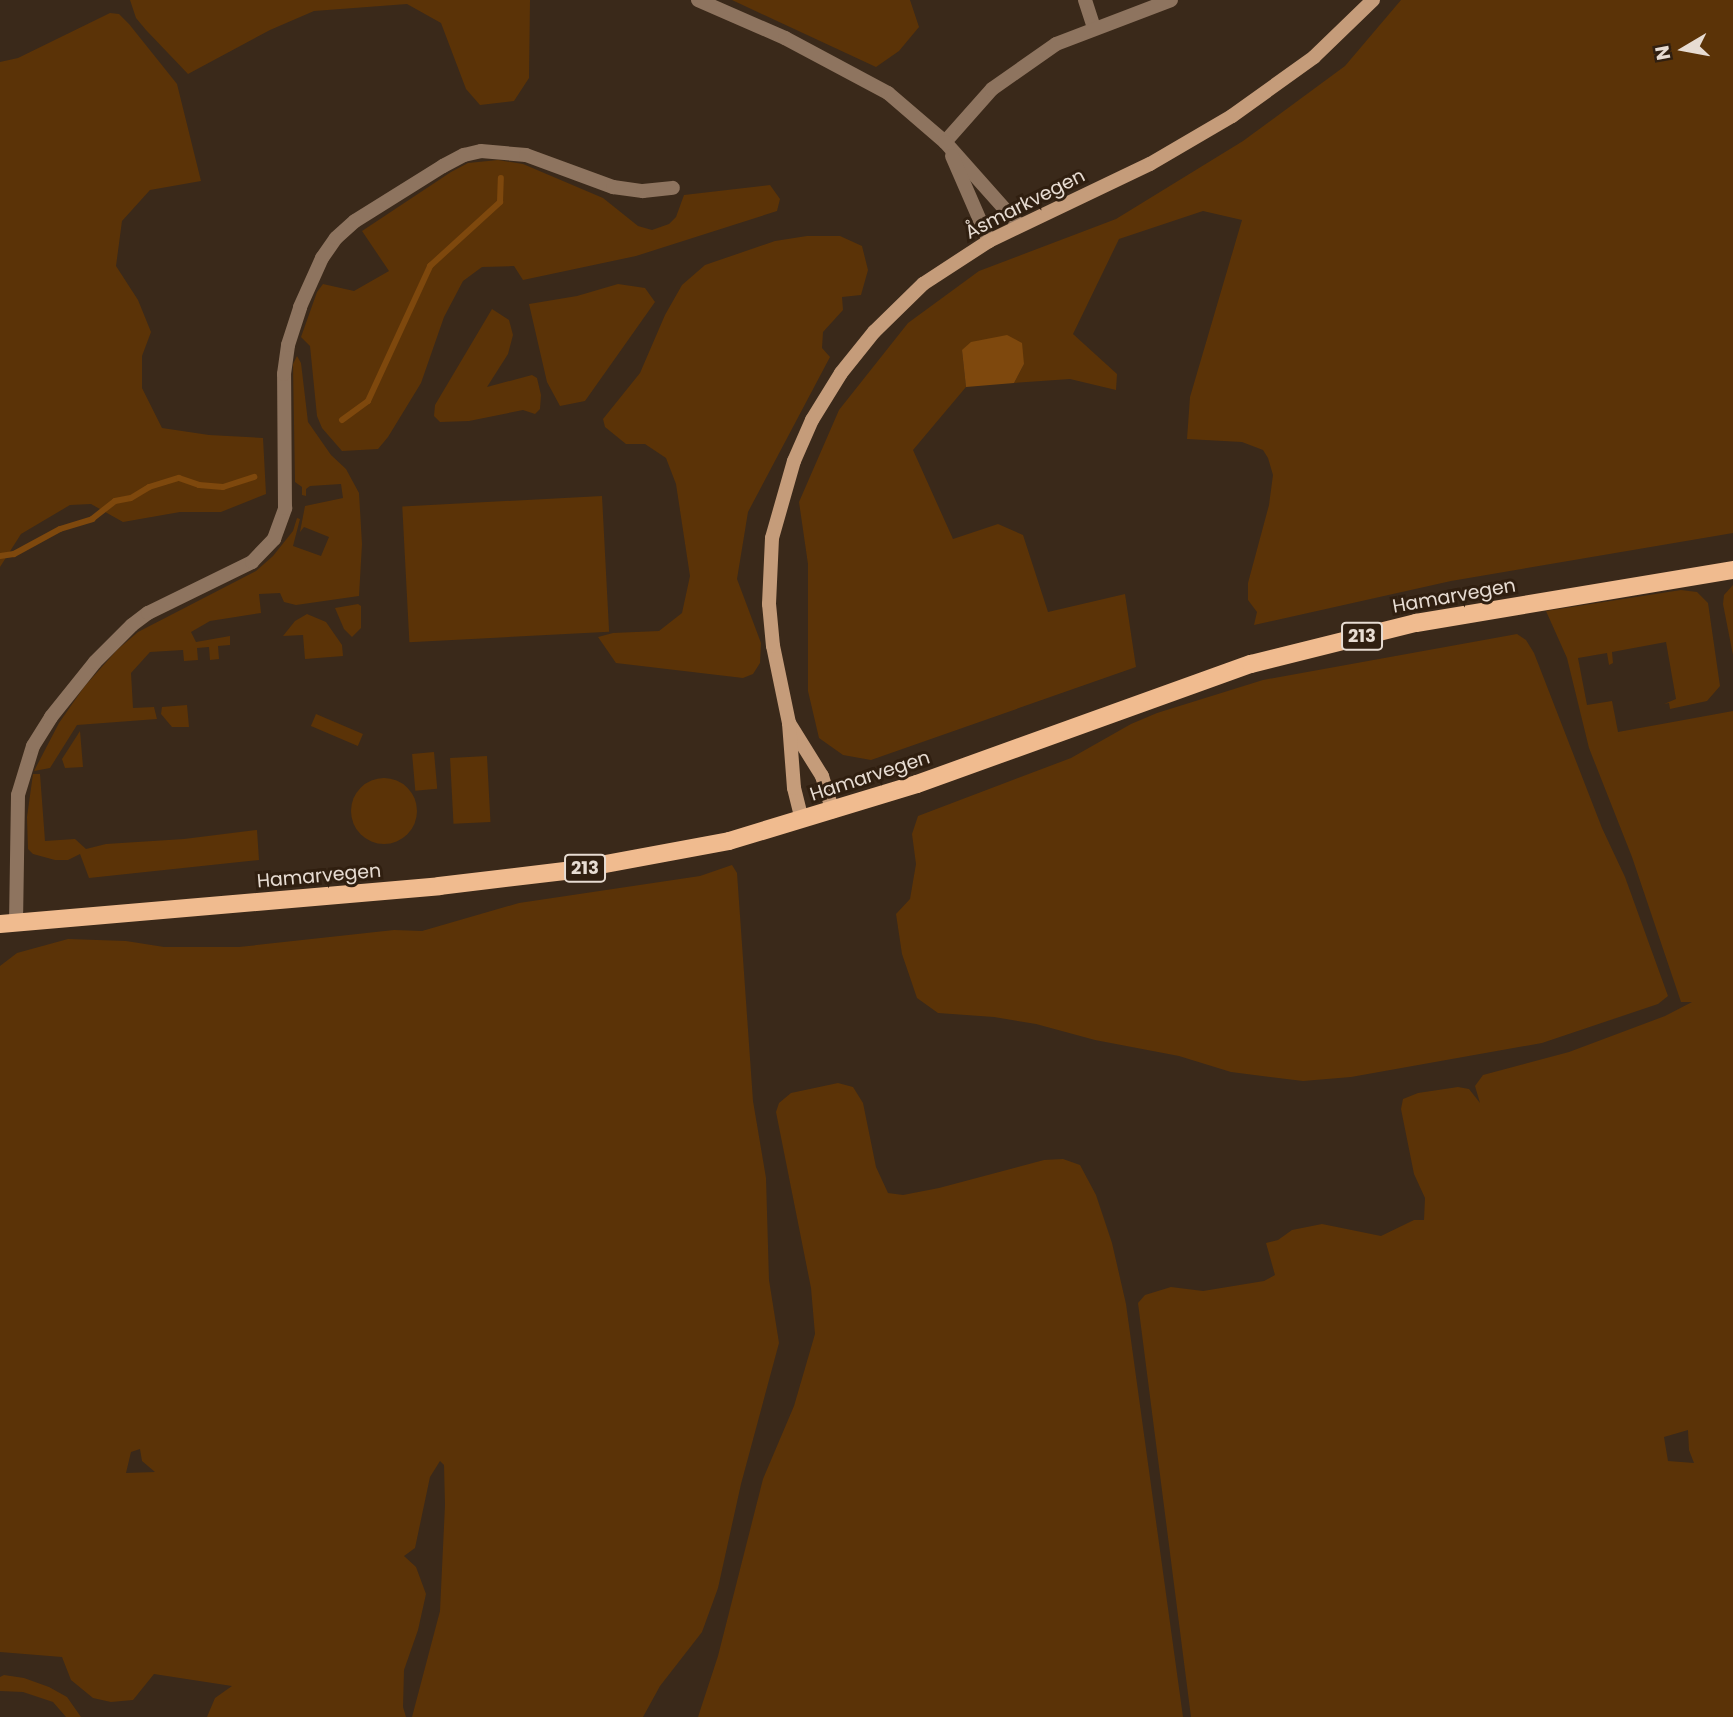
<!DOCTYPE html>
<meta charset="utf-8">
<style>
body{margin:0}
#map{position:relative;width:1733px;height:1717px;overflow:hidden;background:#3a291a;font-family:Poppins,sans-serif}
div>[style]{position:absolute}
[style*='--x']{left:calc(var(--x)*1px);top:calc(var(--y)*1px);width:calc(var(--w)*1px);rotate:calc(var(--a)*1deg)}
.green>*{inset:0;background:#5b3307;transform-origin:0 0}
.round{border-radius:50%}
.water>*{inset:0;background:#7e480d}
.stream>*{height:6px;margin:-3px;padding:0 3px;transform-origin:3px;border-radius:3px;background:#7e480d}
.minor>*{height:14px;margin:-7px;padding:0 7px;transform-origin:7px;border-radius:7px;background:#8e745f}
.tertiary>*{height:14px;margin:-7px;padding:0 7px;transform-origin:7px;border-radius:7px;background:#8e745f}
.secondary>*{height:14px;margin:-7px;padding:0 7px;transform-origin:7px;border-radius:7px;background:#c59c7a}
.primary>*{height:18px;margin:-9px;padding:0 9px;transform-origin:9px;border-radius:9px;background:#f0bb8f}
span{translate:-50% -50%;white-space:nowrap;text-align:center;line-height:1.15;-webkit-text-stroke:6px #301f10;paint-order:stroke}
.shield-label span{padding:2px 5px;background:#301f10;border:2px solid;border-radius:5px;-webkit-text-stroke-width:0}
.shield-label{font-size:18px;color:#e7dcd2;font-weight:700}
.street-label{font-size:19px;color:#e7dcd2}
.north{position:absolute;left:1649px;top:14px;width:70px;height:70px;-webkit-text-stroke:5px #301f10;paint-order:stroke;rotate:260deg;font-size:19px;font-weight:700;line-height:28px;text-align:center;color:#e7dcd2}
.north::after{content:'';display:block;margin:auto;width:24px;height:32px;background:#e7dcd2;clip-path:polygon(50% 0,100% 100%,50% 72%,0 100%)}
</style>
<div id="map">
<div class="green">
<i style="clip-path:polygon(130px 0,530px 0,529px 78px,514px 101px,480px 105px,466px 89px,441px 23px,407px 4px,314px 11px,270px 30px,188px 74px,146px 30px,136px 18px)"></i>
<i style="clip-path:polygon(732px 0,910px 0,919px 27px,899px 51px,876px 67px)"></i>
<i style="clip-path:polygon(1401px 0,1733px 0,1733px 533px,1451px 581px,1254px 625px,1257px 612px,1248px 600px,1248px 583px,1269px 505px,1273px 475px,1268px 458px,1263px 450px,1242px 442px,1187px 439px,1190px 397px,1242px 220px,1203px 211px,1119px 239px,1073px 334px,1117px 374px,1116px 390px,1070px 379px,1014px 383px,1024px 364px,962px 350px,966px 387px,913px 450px,953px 539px,998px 524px,1023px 535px,1048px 612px,1125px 594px,1136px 667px,871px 760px,843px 755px,819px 738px,808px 691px,808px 564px,799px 502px,839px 410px,908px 323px,979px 271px,1116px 219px,1243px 141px,1345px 66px)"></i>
<i style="clip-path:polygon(110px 13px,119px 14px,129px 24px,177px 84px,201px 181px,150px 190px,122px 221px,116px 266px,138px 300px,151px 332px,142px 356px,142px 388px,162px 428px,209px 435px,263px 438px,266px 494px,221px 512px,180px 512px,123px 522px,91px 504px,70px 505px,21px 534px,0 567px,0 62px,18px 58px)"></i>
<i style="clip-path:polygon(498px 160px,523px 164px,603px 198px,638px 226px,652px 230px,669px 224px,676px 217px,684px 195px,770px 185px,780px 199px,777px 211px,636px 256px,523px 280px,514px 266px,482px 267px,463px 281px,444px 317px,421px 383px,388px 437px,378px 449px,342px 451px,322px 428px,317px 416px,310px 346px,301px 337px,317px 292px,323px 284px,354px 291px,389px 271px,362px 231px,451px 172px,468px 163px)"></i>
<i style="clip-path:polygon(807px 236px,840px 236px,862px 246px,868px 270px,861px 295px,842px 297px,843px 310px,823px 332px,822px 348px,830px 357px,748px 512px,737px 579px,761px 643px,760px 663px,753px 674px,743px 678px,616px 663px,598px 637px,613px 633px,659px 631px,682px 613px,690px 576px,676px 484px,666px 458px,645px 444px,626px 444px,605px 427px,603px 419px,640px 373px,665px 315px,682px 285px,705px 265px,775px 241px)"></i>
<i style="clip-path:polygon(618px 284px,645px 288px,655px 302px,585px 401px,560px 406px,547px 382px,529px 304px,577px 296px)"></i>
<i style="clip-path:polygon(492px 309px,509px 320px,513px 335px,508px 354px,487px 387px,532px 375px,537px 378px,541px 395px,540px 409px,535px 414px,523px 410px,469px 421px,440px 422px,434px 416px,435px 405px)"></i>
<i style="clip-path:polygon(297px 356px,301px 363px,308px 422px,331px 455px,346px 469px,359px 493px,362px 544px,359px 596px,296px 605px,284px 602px,280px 593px,259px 594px,261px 613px,210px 621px,191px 632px,196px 642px,230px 636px,230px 645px,218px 646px,219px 659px,210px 660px,209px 647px,197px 648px,198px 660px,184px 661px,183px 650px,150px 652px,131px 673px,133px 708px,154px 707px,157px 719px,77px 725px,50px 768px,34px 771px,59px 723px,84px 687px,117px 650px,138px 632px,256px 571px,273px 556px,293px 531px,297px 518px,300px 519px,293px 546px,321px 556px,329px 537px,304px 527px,300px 532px,305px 506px,343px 498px,341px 484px,310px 486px,306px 489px,306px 496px,302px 495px,302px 487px,295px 482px,293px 364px)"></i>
<i style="left:602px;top:496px;width:136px;height:200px;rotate:87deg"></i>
<i style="clip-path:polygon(1733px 585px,1733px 655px,1723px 604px,1724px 595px)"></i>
<i style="clip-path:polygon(evenodd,1681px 590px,1697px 592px,1708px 603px,1720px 686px,1707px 701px,1670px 709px,1669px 703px,1664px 704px,1676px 699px,1666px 642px,1612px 652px,1613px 663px,1609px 665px,1607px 653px,1578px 658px,1587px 705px,1612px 701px,1618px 732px,1733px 711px,1733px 1717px,1191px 1717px,1138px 1303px,1145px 1295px,1171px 1287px,1203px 1291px,1264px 1281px,1275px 1275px,1266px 1243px,1278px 1240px,1292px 1230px,1322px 1224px,1381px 1236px,1414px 1220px,1424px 1220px,1425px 1198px,1414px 1174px,1401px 1109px,1403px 1099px,1418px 1093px,1458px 1087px,1469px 1089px,1480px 1103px,1475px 1086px,1483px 1075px,1569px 1052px,1665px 1016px,1692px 1002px,1681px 1002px,1632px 857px,1589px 748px,1567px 658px,1546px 611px,1681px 590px,1688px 1430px,1689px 1450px,1694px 1463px,1668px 1461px,1664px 1437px,1688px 1430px)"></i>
<i style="clip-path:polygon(358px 604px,361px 606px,361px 628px,352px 637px,344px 629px,335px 608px)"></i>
<i style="clip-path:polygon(307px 614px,326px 622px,342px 645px,343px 656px,305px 659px,303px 635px,283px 636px,295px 621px)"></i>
<i style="clip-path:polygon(1517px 634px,1526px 640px,1534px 653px,1602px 828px,1625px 877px,1668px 996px,1658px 1004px,1542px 1043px,1351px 1077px,1303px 1081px,1231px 1072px,1179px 1056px,1095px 1040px,1036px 1024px,994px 1017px,938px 1013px,917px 998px,902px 954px,896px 914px,910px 899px,916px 864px,912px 834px,918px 816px,1071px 758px,1131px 724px,1157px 713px,1263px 680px)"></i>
<i style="clip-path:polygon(187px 705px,189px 727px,172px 727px,161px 714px,162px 707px)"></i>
<i style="left:316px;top:714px;width:51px;height:13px;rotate:23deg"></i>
<i style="clip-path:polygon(80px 731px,83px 767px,65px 768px,62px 759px)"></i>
<i style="left:434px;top:752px;width:37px;height:22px;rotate:85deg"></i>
<i style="left:487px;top:756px;width:66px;height:37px;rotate:87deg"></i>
<i style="clip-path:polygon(33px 774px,40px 774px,45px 841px,75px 839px,86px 849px,106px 844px,184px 839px,257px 830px,259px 860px,89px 878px,80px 854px,68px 860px,55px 860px,33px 854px,28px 849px,27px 817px)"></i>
<i class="round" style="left:351px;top:778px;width:66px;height:66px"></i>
<i style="clip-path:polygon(evenodd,732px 865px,737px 873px,753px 1101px,766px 1178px,769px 1280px,779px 1343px,741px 1484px,718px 1588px,702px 1632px,660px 1686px,643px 1717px,412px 1717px,440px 1611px,445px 1505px,444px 1465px,440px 1461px,430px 1477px,415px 1548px,404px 1556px,416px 1567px,426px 1594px,418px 1630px,404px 1670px,403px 1707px,406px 1717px,207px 1717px,215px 1698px,232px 1686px,154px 1674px,133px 1700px,111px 1702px,93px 1698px,71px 1680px,62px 1657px,0 1652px,0 966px,17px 953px,68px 939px,126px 941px,164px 947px,239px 947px,394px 930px,422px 931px,519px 903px,700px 876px,732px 865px,140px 1449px,142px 1461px,155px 1472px,126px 1473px,131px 1452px,140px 1449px)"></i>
<i style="clip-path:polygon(838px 1083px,853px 1087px,863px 1103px,876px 1167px,888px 1193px,903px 1195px,939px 1188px,1044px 1160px,1063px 1159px,1080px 1165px,1096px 1195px,1112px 1243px,1126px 1304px,1183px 1717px,698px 1717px,718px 1656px,763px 1479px,794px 1406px,815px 1334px,811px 1288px,776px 1112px,779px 1103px,791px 1093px)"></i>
<i style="clip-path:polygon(4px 1675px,24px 1678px,49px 1687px,67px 1697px,81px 1717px,66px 1717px,53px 1702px,23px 1692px,0 1691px,0 1677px)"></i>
</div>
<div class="water">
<i style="clip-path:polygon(1007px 335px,1022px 343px,1024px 364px,1014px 383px,966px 387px,962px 350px,971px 342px)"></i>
</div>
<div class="stream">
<i style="--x:342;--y:420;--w:32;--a:-36"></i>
<i style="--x:368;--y:401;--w:149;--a:-65.3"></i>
<i style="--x:430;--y:266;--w:95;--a:-42.4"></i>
<i style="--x:500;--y:202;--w:24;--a:-88"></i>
<i style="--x:0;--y:556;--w:14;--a:-8"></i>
<i style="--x:14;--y:554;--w:52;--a:-28.5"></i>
<i style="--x:60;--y:529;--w:34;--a:-17"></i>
<i style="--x:92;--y:519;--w:29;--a:-38"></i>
<i style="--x:115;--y:501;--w:16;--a:-11"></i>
<i style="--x:131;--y:498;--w:21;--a:-31"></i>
<i style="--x:149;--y:487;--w:31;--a:-17"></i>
<i style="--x:179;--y:478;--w:21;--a:19"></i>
<i style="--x:199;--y:485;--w:24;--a:5"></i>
<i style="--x:223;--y:487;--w:33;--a:-18"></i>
</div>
<div class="minor">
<i style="--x:1085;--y:0;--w:29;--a:72"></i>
<i style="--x:945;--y:142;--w:71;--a:-48.4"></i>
<i style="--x:992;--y:89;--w:78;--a:-35.1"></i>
<i style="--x:1056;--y:44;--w:123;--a:-20.9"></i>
<i style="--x:16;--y:923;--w:128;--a:-89.1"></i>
<i style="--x:18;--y:795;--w:51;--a:-73"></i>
<i style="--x:33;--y:746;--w:34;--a:-58"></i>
<i style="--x:51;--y:717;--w:70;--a:-51.3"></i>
<i style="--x:95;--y:662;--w:52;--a:-45"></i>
<i style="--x:132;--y:625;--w:20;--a:-37"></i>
<i style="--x:148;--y:613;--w:116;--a:-26.1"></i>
<i style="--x:252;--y:562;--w:32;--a:-46"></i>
<i style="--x:274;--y:539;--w:33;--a:-70"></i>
<i style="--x:285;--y:508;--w:134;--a:-90.4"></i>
<i style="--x:284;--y:374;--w:29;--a:-82"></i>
<i style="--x:288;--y:345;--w:40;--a:-72"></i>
<i style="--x:300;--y:307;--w:54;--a:-65.8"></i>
<i style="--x:322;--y:258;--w:24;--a:-55"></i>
<i style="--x:336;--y:238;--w:25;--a:-42"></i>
<i style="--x:355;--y:221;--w:104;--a:-32"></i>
<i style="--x:443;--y:166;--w:24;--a:-28"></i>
<i style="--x:464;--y:155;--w:17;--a:-13"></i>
<i style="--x:481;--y:151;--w:45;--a:5.1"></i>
<i style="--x:526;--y:155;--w:93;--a:20.2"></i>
<i style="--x:613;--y:187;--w:30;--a:8"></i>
<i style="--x:643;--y:191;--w:30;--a:-6"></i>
</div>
<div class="tertiary">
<i style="--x:698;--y:0;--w:95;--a:23.6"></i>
<i style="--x:785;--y:38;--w:117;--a:28.1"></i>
<i style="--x:888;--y:93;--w:75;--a:40.7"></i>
<i style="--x:945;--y:142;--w:111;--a:48.3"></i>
<i style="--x:952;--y:156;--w:93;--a:66.5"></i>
</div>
<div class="secondary">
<i style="--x:789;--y:723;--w:62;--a:58.1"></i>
<i style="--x:822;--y:776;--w:37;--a:73"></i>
<i style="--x:802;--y:820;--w:33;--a:-104"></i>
<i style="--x:794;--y:788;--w:65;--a:-94.4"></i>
<i style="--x:789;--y:723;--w:79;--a:-101.7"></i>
<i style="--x:773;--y:646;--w:42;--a:-95.4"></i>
<i style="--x:769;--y:604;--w:66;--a:-87.4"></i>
<i style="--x:772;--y:538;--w:80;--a:-74.1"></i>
<i style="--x:794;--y:461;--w:45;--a:-66.3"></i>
<i style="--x:812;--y:420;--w:55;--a:-58.3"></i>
<i style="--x:841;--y:373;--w:53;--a:-51.2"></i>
<i style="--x:874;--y:332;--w:69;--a:-44.4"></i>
<i style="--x:923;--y:284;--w:79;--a:-33.1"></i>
<i style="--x:989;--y:241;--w:178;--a:-25.6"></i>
<i style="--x:1150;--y:164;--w:95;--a:-30.3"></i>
<i style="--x:1232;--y:116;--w:101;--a:-35.7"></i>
<i style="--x:1314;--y:57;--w:82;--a:-44"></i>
</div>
<div class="primary">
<i style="--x:0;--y:924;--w:441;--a:-4.9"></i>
<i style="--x:439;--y:886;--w:135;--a:-6.8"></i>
<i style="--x:573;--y:870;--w:159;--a:-10.5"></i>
<i style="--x:729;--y:841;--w:196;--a:-16.9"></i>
<i style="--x:917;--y:784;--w:355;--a:-19.8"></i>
<i style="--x:1251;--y:664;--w:170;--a:-14"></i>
<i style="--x:1416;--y:623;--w:321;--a:-9.5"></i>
</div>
<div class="shield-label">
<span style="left:1362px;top:636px">213</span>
<span style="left:585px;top:868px">213</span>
</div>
<div class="street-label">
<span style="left:1025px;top:204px;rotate:-27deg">Åsmarkvegen</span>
<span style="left:1454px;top:596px;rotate:-10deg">Hamarvegen</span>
<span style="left:870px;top:776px;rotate:-18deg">Hamarvegen</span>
<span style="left:319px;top:876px;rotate:-5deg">Hamarvegen</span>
</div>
<div class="north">N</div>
</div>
